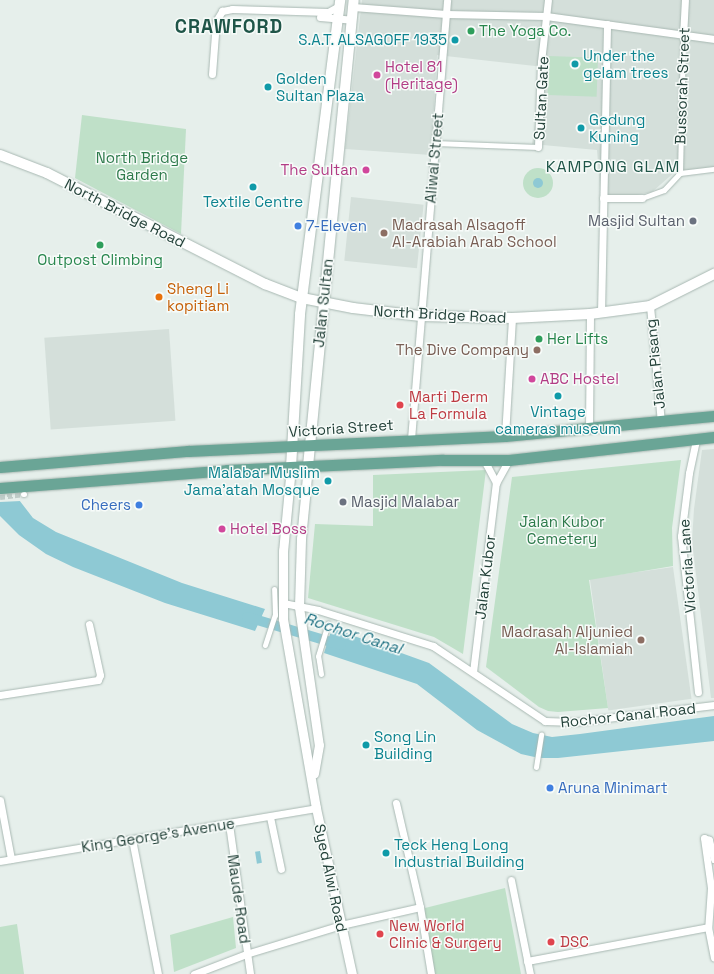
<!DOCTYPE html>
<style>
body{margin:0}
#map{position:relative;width:714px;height:974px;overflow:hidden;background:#e6efeb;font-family:"Space Grotesk",sans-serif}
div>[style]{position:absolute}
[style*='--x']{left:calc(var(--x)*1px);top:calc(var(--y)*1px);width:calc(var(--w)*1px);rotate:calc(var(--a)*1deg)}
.built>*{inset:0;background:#d4dfda;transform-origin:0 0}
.green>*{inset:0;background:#bfe0c8;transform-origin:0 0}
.round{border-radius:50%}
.water>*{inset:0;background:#8ec9d4;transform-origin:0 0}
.pier>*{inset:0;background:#e6efeb}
.canal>*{height:10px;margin:-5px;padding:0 5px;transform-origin:5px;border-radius:5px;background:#8ec9d4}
.pedestrian-tunnel>*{height:5px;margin-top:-2.5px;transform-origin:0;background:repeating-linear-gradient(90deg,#bfccc8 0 5px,transparent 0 7.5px)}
.roads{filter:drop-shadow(0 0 1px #a8b8b2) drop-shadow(0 0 1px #a8b8b2)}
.pedestrian>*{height:5px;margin:-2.5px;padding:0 2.5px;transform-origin:2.5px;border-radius:2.5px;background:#fff}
.minor>*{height:7px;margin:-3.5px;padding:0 3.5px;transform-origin:3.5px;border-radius:3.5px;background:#fff}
.tertiary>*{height:9px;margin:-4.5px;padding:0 4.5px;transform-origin:4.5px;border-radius:4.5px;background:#fff}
.secondary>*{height:10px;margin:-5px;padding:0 5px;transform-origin:5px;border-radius:5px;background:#fff}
.primary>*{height:11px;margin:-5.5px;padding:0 5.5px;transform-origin:5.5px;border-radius:5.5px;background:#6aa596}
.dots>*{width:11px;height:11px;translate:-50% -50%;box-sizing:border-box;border:2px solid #f7fbf9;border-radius:50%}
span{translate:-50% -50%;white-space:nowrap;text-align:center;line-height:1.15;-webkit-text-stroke:3px #f7fbf9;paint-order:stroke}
.leisure-label{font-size:15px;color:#27864d}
.left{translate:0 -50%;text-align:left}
.culture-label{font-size:15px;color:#0d838f}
.right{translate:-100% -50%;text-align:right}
.hotel-label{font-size:15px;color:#b23c85}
.street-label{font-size:15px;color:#24423a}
.park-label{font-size:15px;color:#2d7a4b}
.worship-label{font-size:15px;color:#5b616d}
.education-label{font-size:15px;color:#785e54}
.shop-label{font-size:15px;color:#366cbe}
.food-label{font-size:15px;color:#c56008}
.health-label{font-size:15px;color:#be3a42}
.neighbourhood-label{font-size:16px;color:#1f5548;letter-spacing:1px}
.water-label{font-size:16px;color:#1c6f80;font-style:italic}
.district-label{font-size:19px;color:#1f5548;font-weight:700;letter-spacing:1px}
</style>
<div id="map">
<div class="built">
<i style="clip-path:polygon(362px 0,714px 0,714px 172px,677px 170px,652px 192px,601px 202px,597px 150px,532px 144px,544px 67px,437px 55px,431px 155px,345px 149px)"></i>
<i style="left:351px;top:197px;width:73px;height:64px;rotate:6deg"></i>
<i style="left:169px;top:329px;width:92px;height:125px;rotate:86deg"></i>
<i style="clip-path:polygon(714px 449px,714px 698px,711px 698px,692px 541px,694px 509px,702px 450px)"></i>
<i style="left:673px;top:567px;width:133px;height:84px;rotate:82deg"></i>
</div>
<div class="green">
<i style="left:549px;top:56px;width:49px;height:39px;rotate:2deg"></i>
<i style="clip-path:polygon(82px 115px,186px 129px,181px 234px,75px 178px)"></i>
<i class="round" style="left:523px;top:168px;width:30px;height:30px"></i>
<i style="clip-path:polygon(681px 460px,672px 528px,673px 566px,589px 580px,608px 708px,558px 712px,548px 711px,539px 707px,486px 667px,512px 477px)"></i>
<i style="clip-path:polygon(486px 470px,463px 654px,434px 637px,308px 598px,315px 524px,373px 526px,373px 475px)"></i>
<i style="clip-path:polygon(505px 888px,521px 974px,434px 974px,421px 909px)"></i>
<i style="clip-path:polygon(233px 917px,236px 948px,174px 972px,170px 935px)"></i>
<i style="clip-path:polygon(17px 924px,24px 974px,0 974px,0 927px)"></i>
</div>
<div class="water">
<i class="round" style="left:533px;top:178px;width:10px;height:10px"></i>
<i style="clip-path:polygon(16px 496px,33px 518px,56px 532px,182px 583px,265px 609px,255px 631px,165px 603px,73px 567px,46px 554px,19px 535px,0 516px,0 498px)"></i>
<i style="clip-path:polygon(332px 628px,429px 663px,512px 724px,533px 733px,552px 737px,580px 734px,714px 716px,714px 741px,558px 758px,539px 758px,521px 754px,477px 730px,417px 684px,324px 653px)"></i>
<i style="left:260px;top:851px;width:12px;height:5px;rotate:81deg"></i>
</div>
<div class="pier">
<i style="clip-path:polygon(17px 495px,21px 501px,0 502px,0 496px)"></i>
</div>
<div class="canal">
<i style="--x:247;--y:617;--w:98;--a:16.6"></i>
</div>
<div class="pedestrian-tunnel">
<i style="--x:0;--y:497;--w:23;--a:-7"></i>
</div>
<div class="roads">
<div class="pedestrian">
<i style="--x:435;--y:143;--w:103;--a:2.2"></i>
<i style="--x:680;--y:173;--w:34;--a:-7"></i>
<i style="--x:642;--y:198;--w:23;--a:-20"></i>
<i style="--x:664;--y:190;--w:23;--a:-47"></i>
<i style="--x:680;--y:173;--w:136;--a:-88.7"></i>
<i style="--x:23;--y:494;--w:1;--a:0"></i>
<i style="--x:265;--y:645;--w:32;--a:-72"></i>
<i style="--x:275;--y:615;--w:26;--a:-92"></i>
<i style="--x:321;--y:674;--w:18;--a:-99"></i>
<i style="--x:318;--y:656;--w:34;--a:-73"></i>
<i style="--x:536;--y:767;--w:33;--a:-81"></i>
</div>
<div class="minor">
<i style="--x:353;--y:7;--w:93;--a:4.3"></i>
<i style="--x:446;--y:14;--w:100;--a:1.1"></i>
<i style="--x:546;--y:16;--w:170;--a:7.8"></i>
<i style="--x:320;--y:17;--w:32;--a:5"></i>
<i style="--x:683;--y:37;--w:37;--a:-87"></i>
<i style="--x:212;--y:74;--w:53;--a:-85.7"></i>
<i style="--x:216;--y:21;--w:12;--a:-59"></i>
<i style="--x:222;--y:11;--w:10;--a:-11"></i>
<i style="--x:232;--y:9;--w:96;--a:1.8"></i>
<i style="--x:328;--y:12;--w:13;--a:-29"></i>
<i style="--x:538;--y:147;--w:85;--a:-88"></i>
<i style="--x:541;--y:62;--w:62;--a:-83.6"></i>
<i style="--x:603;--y:198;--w:39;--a:0"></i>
<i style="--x:650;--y:306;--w:117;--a:84.6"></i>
<i style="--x:601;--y:313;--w:289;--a:-88.8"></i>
<i style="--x:589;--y:430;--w:116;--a:-89.5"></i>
<i style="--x:505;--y:436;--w:118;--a:-86.6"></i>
<i style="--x:411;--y:439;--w:440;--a:-85.3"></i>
<i style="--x:696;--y:440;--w:34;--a:102"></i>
<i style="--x:689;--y:473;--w:64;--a:97.2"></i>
<i style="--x:681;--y:536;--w:157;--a:83.8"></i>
<i style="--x:484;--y:460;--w:26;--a:62"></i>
<i style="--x:283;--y:603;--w:36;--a:11"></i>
<i style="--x:318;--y:610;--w:121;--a:17.4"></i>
<i style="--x:433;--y:646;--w:135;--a:33.8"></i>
<i style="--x:545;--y:721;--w:29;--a:2"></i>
<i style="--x:574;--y:722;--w:141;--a:-6.9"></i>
<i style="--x:473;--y:672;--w:190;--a:-83.1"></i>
<i style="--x:496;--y:483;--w:26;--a:-61"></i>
<i style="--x:0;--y:695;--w:99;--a:-8.7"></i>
<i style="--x:98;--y:680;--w:5;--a:-68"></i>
<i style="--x:100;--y:675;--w:52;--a:-102.2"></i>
<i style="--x:0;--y:800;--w:60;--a:79.4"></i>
<i style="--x:396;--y:803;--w:107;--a:77"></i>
<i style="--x:420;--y:907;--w:68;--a:80.7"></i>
<i style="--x:270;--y:817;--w:53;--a:78.1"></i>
<i style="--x:229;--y:824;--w:151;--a:82"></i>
<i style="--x:132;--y:839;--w:137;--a:79.1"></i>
<i style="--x:714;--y:859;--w:20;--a:-105"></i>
<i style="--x:709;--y:840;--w:5;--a:-158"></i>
<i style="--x:704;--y:838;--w:50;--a:82"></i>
<i style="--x:711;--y:888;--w:39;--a:94"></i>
<i style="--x:708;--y:927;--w:31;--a:79"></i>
<i style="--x:0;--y:861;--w:320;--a:-9.5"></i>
<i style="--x:511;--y:880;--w:96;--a:78.6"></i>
<i style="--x:527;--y:961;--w:184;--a:-10.6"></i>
<i style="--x:194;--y:974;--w:56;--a:-21"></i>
<i style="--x:246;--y:954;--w:99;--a:-17"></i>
<i style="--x:341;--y:925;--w:81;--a:-12.8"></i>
</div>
<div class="tertiary">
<i style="--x:308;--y:466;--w:73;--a:95.5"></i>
<i style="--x:301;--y:539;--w:68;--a:91.7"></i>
<i style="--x:299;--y:607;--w:139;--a:81.8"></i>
<i style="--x:319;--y:745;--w:29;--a:100"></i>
<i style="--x:291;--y:467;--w:84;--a:95.4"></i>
<i style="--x:283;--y:551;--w:68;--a:90"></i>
<i style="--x:283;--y:619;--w:192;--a:80.1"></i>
<i style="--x:316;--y:808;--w:170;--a:77.8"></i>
</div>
<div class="secondary">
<i style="--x:0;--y:155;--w:50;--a:21"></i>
<i style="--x:47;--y:173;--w:245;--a:27"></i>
<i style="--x:265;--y:284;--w:40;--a:21"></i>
<i style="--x:302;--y:298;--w:52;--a:11.1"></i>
<i style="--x:353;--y:308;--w:68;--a:6.7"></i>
<i style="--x:421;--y:316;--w:91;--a:1.3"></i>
<i style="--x:512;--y:318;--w:78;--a:-2.9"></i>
<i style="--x:590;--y:314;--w:61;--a:-7.6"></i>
<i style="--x:650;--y:306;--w:72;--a:-26.6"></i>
<i style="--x:308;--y:466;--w:468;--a:-84.4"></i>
<i style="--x:291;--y:467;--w:153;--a:-86.6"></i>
<i style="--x:300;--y:314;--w:317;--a:-82.7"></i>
</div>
<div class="primary">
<i style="--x:0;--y:467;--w:189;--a:-4.9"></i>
<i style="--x:188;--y:451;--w:317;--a:-2.7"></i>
<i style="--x:505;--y:436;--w:210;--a:-5.5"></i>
<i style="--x:0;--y:488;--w:228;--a:-4.5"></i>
<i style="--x:227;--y:470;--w:216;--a:-2.7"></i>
<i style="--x:443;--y:460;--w:66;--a:0"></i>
<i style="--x:509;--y:460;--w:206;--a:-6.4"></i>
</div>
</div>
<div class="dots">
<i style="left:471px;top:31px;background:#2e9e5b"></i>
<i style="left:455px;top:40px;background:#0f9aa8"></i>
<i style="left:575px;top:64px;background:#0f9aa8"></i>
<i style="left:377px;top:75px;background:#d1479c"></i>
<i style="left:268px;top:87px;background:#0f9aa8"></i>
<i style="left:581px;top:128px;background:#0f9aa8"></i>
<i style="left:366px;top:170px;background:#d1479c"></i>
<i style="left:253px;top:187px;background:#0f9aa8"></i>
<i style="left:693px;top:221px;background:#6b7280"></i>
<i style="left:298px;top:226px;background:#3f7fe0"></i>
<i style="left:384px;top:233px;background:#8d6e63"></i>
<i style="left:100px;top:245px;background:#2e9e5b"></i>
<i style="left:159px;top:297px;background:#e8710a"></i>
<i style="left:539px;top:339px;background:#2e9e5b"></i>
<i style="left:537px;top:350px;background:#8d6e63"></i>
<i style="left:532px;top:379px;background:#d1479c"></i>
<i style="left:558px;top:396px;background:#0f9aa8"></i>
<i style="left:400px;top:405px;background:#e0444e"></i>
<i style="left:328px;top:481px;background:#0f9aa8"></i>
<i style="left:343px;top:502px;background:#6b7280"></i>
<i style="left:139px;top:505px;background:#3f7fe0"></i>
<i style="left:222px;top:529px;background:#d1479c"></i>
<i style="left:641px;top:640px;background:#8d6e63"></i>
<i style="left:366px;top:745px;background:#0f9aa8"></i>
<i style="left:550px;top:788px;background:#3f7fe0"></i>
<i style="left:386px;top:853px;background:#0f9aa8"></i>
<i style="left:380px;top:934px;background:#e0444e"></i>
<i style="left:551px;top:942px;background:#e0444e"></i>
</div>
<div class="leisure-label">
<span class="left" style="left:479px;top:31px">The Yoga Co.</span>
<span style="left:100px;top:260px">Outpost Climbing</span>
<span class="left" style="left:547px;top:339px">Her Lifts</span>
</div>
<div class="culture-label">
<span class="right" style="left:447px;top:40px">S.A.T. ALSAGOFF 1935</span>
<span class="left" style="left:583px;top:64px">Under the<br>gelam trees</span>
<span class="left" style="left:276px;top:87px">Golden<br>Sultan Plaza</span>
<span class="left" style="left:589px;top:128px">Gedung<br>Kuning</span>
<span style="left:253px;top:202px">Textile Centre</span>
<span style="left:558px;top:420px">Vintage<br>cameras museum</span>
<span class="right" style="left:320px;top:481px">Malabar Muslim<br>Jama'atah Mosque</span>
<span class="left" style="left:374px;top:745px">Song Lin<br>Building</span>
<span class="left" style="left:394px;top:853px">Teck Heng Long<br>Industrial Building</span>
</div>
<div class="hotel-label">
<span class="left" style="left:385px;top:75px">Hotel 81<br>(Heritage)</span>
<span class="right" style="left:358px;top:170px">The Sultan</span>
<span class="left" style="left:540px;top:379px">ABC Hostel</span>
<span class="left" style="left:230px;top:529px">Hotel Boss</span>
</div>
<div class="street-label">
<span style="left:682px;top:86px;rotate:-88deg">Bussorah Street</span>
<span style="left:541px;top:98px;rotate:-87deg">Sultan Gate</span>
<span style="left:434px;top:158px;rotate:-85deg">Aliwal Street</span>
<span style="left:125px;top:213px;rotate:27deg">North Bridge Road</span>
<span style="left:323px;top:303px;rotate:-84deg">Jalan Sultan</span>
<span style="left:440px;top:314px;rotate:3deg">North Bridge Road</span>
<span style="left:655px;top:364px;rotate:-96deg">Jalan Pisang</span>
<span style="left:341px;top:428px;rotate:-4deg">Victoria Street</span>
<span style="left:687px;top:566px;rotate:-94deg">Victoria Lane</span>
<span style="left:485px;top:577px;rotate:-83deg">Jalan Kubor</span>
<span style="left:628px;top:715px;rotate:-6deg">Rochor Canal Road</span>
<span style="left:158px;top:835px;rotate:-9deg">King George's Avenue</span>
<span style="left:331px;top:878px;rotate:78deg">Syed Alwi Road</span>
<span style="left:239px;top:899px;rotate:82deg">Maude Road</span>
</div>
<div class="park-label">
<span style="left:142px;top:166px">North Bridge<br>Garden</span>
<span style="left:562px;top:530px">Jalan Kubor<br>Cemetery</span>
</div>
<div class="worship-label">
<span class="right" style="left:685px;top:221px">Masjid Sultan</span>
<span class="left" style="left:351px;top:502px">Masjid Malabar</span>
</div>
<div class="education-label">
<span class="left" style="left:392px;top:233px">Madrasah Alsagoff<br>Al-Arabiah Arab School</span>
<span class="right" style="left:529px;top:350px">The Dive Company</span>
<span class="right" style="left:633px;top:640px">Madrasah Aljunied<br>Al-Islamiah</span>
</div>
<div class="shop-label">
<span class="left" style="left:306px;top:226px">7-Eleven</span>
<span class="right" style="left:131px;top:505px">Cheers</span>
<span class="left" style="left:558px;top:788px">Aruna Minimart</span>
</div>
<div class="food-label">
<span class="left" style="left:167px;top:297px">Sheng Li<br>kopitiam</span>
</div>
<div class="health-label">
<span class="left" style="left:409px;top:405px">Marti Derm<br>La Formula</span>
<span class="left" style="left:389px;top:934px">New World<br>Clinic &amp; Surgery</span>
<span class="left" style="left:560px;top:942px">DSC</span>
</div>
<div class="neighbourhood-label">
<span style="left:613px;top:167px">KAMPONG GLAM</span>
</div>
<div class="water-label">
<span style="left:353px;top:634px;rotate:18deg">Rochor Canal</span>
</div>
<div class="district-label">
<span style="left:229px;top:27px">CRAWFORD</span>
</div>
</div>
